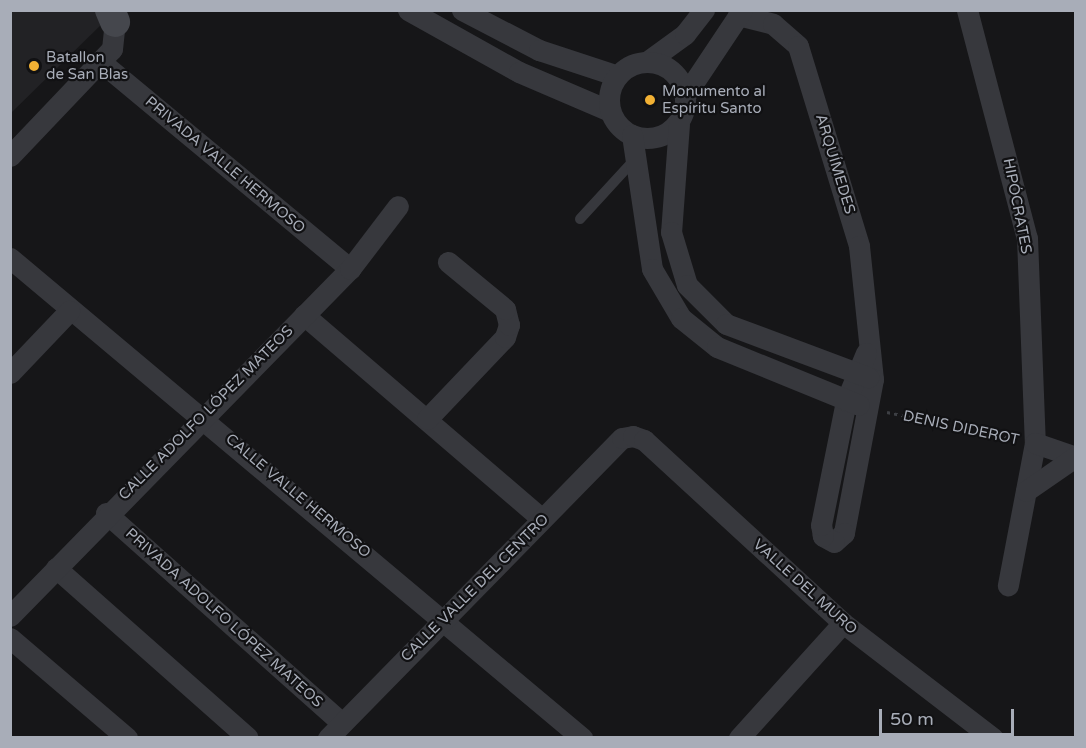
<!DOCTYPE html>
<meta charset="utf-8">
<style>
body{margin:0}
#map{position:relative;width:1086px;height:748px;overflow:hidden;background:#161618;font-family:"Varela Round",sans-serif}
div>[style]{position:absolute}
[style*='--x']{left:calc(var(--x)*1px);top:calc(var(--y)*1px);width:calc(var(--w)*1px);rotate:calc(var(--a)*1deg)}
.built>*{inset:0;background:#222225}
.path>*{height:3px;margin-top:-1.5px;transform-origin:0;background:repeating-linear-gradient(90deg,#3d3f44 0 3px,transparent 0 7.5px)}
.lane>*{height:10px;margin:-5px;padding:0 5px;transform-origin:5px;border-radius:5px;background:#37383d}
.street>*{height:21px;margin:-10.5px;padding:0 10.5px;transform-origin:10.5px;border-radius:10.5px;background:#37383d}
.street>.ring{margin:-10.5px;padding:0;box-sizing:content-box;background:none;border:21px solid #37383d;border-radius:50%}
.secondary>*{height:30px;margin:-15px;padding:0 15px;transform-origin:15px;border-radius:15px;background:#45474d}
.dots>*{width:16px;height:16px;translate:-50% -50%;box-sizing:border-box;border:3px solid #111113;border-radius:50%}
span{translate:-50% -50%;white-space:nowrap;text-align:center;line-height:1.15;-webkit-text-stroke:4.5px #111113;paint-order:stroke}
.poi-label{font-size:15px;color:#a8adb8}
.left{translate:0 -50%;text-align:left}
.street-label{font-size:15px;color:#a8adb8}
.frame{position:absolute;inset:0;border:12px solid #a8adb8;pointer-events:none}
.scale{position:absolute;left:879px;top:709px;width:135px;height:27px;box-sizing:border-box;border:3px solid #a8adb8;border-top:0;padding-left:8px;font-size:18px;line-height:21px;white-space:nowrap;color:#a8adb8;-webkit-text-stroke:4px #111113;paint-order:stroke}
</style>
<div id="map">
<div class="built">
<i style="clip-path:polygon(11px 11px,95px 11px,106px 20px,11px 113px)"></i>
</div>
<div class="path">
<i style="--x:887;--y:412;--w:131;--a:11.9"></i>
</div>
<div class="lane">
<i style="--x:580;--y:219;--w:81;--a:-47.5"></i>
</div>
<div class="street">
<i style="--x:408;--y:10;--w:127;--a:29.2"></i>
<i style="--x:519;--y:72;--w:99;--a:23.2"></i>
<i style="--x:462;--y:10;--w:87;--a:27.5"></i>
<i style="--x:539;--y:50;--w:80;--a:18.2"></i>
<i style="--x:967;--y:10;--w:236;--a:75.3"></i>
<i style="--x:1027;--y:238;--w:205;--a:87.8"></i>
<i style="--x:1035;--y:443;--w:145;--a:100.8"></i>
<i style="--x:738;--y:15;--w:36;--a:14"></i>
<i style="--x:773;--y:24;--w:33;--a:41"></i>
<i style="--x:798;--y:46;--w:209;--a:73"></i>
<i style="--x:859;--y:246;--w:134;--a:84"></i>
<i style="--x:873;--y:379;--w:157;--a:100.7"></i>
<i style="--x:844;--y:533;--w:13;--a:138"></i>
<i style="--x:834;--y:542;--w:13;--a:-151"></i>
<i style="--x:823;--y:536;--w:11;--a:-100"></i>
<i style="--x:821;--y:525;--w:126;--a:-78.6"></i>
<i style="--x:846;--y:401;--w:52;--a:-67.4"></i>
<i style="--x:648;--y:61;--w:46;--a:-36.1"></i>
<i style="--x:685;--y:34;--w:31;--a:-52"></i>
<i style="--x:101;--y:62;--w:324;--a:39.7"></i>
<i class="ring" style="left:609px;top:62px;width:55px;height:55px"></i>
<i style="--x:686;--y:94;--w:101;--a:-56.3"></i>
<i style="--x:679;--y:124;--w:108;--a:94.2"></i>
<i style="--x:671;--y:232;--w:55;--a:73.2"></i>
<i style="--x:687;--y:285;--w:55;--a:45"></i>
<i style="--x:726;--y:324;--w:152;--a:20.5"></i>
<i style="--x:632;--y:135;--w:135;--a:81.5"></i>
<i style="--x:652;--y:269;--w:57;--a:59.4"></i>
<i style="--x:681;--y:318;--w:46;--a:38.9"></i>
<i style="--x:717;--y:347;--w:153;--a:22.2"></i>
<i style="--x:10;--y:156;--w:148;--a:-46.4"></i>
<i style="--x:112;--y:49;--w:27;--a:-84"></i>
<i style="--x:10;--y:258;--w:747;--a:40"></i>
<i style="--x:304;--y:315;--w:313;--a:40.6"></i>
<i style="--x:10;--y:373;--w:86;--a:-46.4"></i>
<i style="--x:427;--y:419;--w:113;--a:-46.4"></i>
<i style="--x:505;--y:337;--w:13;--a:-72"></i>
<i style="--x:509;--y:325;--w:16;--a:-104"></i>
<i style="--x:505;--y:309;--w:74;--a:-140.5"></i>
<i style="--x:1035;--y:443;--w:43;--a:18.9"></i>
<i style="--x:1026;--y:491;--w:60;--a:-34.8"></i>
<i style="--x:106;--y:513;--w:316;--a:41.7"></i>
<i style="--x:56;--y:568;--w:256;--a:41.5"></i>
<i style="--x:10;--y:616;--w:486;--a:-45.6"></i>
<i style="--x:350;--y:269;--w:79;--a:-52.7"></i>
<i style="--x:10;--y:638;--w:154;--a:40.5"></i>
<i style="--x:328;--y:738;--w:420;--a:-45.6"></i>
<i style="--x:622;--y:438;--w:11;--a:-10"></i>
<i style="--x:633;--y:436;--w:12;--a:20"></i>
<i style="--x:644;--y:440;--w:270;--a:42.6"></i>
<i style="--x:843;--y:623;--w:189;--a:37.5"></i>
<i style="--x:739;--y:738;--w:155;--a:-47.9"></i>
</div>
<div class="secondary">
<i style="--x:110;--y:10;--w:13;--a:67"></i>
</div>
<div class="dots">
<i style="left:34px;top:66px;background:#f2b134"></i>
<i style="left:650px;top:100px;background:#f2b134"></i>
</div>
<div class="poi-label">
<span class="left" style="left:46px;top:66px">Batallon<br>de San Blas</span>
<span class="left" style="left:662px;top:100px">Monumento al<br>Espíritu Santo</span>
</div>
<div class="street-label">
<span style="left:835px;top:164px;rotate:73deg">ARQUÍMEDES</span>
<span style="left:225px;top:165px;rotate:40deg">PRIVADA VALLE HERMOSO</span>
<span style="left:1017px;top:206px;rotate:79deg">HIPÓCRATES</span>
<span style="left:206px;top:413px;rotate:-45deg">CALLE ADOLFO LÓPEZ MATEOS</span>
<span style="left:961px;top:428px;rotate:12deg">DENIS DIDEROT</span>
<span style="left:298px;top:496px;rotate:40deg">CALLE VALLE HERMOSO</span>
<span style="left:805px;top:587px;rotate:42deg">VALLE DEL MURO</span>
<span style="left:475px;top:588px;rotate:-45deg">CALLE VALLE DEL CENTRO</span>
<span style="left:224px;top:618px;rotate:42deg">PRIVADA ADOLFO LÓPEZ MATEOS</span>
</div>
<div class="frame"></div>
<div class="scale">50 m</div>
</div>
